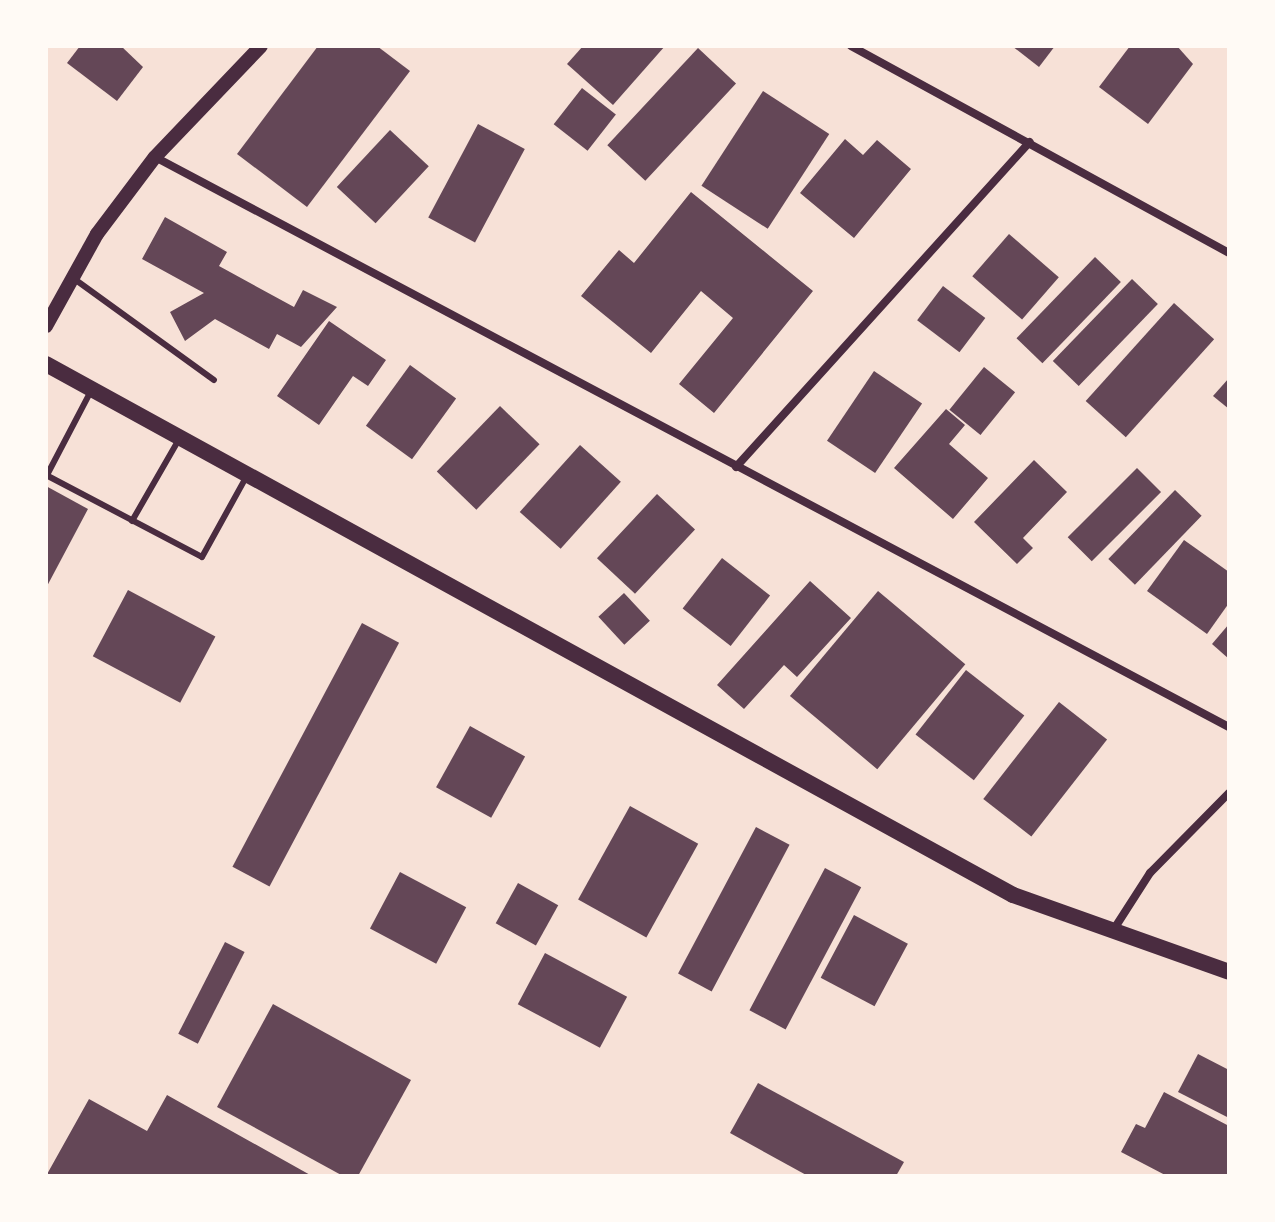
<!DOCTYPE html>
<style>
body{margin:0}
#map{position:relative;width:1275px;height:1222px;overflow:hidden;background:#f7e1d7;font-family:"Sofia Sans Condensed",sans-serif}
div>[style]{position:absolute}
[style*='--x']{left:calc(var(--x)*1px);top:calc(var(--y)*1px);width:calc(var(--w)*1px);rotate:calc(var(--a)*1deg)}
.building>*{inset:0;background:#644757;transform-origin:0 0}
.service>*{height:6px;margin:-3px;padding:0 3px;transform-origin:3px;border-radius:3px;background:#4a2c40}
.minor>*{height:8px;margin:-4px;padding:0 4px;transform-origin:4px;border-radius:4px;background:#4a2c40}
.tertiary>*{height:14px;margin:-7px;padding:0 7px;transform-origin:7px;border-radius:7px;background:#4a2c40}
.secondary>*{height:16px;margin:-8px;padding:0 8px;transform-origin:8px;border-radius:8px;background:#4a2c40}
span{translate:-50% -50%;white-space:nowrap;text-align:center;line-height:1.15;-webkit-text-stroke:6px #fffaf5;paint-order:stroke}
.frame{position:absolute;inset:0;border:48px solid #fffaf5;pointer-events:none}
</style>
<div id="map">
<div class="building">
<i style="clip-path:polygon(80px 46px,121px 46px,143px 67px,117px 101px,67px 63px)"></i>
<i style="clip-path:polygon(318px 46px,377px 46px,410px 71px,307px 207px,237px 154px)"></i>
<i style="clip-path:polygon(583px 46px,665px 46px,613px 105px,567px 64px)"></i>
<i style="clip-path:polygon(1012px 46px,1055px 46px,1039px 67px)"></i>
<i style="clip-path:polygon(1130px 46px,1177px 46px,1193px 64px,1148px 124px,1099px 87px)"></i>
<i style="left:698px;top:48px;width:52px;height:133px;rotate:43deg"></i>
<i style="left:582px;top:88px;width:43px;height:46px;rotate:38deg"></i>
<i style="left:763px;top:91px;width:79px;height:113px;rotate:33deg"></i>
<i style="left:478px;top:124px;width:53px;height:106px;rotate:28deg"></i>
<i style="left:390px;top:130px;width:53px;height:78px;rotate:43deg"></i>
<i style="clip-path:polygon(845px 139px,863px 155px,877px 140px,911px 169px,854px 238px,800px 193px)"></i>
<i style="clip-path:polygon(691px 192px,813px 291px,714px 413px,679px 384px,733px 318px,701px 291px,651px 353px,581px 296px,619px 250px,634px 263px)"></i>
<i style="clip-path:polygon(165px 217px,227px 252px,219px 266px,294px 307px,303px 290px,337px 307px,301px 347px,277px 334px,269px 349px,215px 319px,185px 341px,170px 312px,204px 293px,142px 259px)"></i>
<i style="left:1009px;top:234px;width:66px;height:56px;rotate:41deg"></i>
<i style="left:1095px;top:257px;width:36px;height:113px;rotate:44deg"></i>
<i style="left:1132px;top:279px;width:36px;height:114px;rotate:44deg"></i>
<i style="left:943px;top:286px;width:53px;height:43px;rotate:37deg"></i>
<i style="left:1174px;top:303px;width:54px;height:132px;rotate:42deg"></i>
<i style="clip-path:polygon(329px 321px,386px 360px,368px 386px,353px 376px,319px 425px,277px 396px)"></i>
<i style="left:410px;top:365px;width:57px;height:75px;rotate:36deg"></i>
<i style="left:984px;top:367px;width:40px;height:55px;rotate:39deg"></i>
<i style="left:874px;top:371px;width:58px;height:84px;rotate:34deg"></i>
<i style="clip-path:polygon(1229px 378px,1229px 409px,1213px 396px)"></i>
<i style="left:500px;top:406px;width:55px;height:91px;rotate:44deg"></i>
<i style="clip-path:polygon(946px 409px,965px 425px,949px 444px,988px 478px,953px 519px,894px 468px)"></i>
<i style="left:580px;top:445px;width:55px;height:90px;rotate:42deg"></i>
<i style="clip-path:polygon(1034px 460px,1067px 492px,1023px 538px,1033px 548px,1017px 564px,974px 522px)"></i>
<i style="left:1137px;top:468px;width:34px;height:98px;rotate:45deg"></i>
<i style="clip-path:polygon(46px 486px,88px 509px,46px 588px)"></i>
<i style="left:1175px;top:490px;width:37px;height:96px;rotate:44deg"></i>
<i style="left:657px;top:494px;width:52px;height:88px;rotate:43deg"></i>
<i style="clip-path:polygon(1184px 540px,1229px 572px,1229px 603px,1207px 634px,1147px 591px)"></i>
<i style="left:722px;top:558px;width:61px;height:64px;rotate:38deg"></i>
<i style="clip-path:polygon(810px 581px,851px 618px,797px 677px,784px 665px,744px 709px,717px 685px)"></i>
<i style="left:128px;top:590px;width:99px;height:75px;rotate:28deg"></i>
<i style="left:878px;top:591px;width:114px;height:137px;rotate:40deg"></i>
<i style="left:624px;top:593px;width:38px;height:35px;rotate:47deg"></i>
<i style="left:362px;top:623px;width:42px;height:276px;rotate:28deg"></i>
<i style="clip-path:polygon(1229px 624px,1229px 659px,1212px 644px)"></i>
<i style="left:966px;top:670px;width:74px;height:82px;rotate:38deg"></i>
<i style="left:1059px;top:702px;width:61px;height:123px;rotate:38deg"></i>
<i style="left:470px;top:726px;width:63px;height:70px;rotate:29deg"></i>
<i style="left:630px;top:806px;width:78px;height:107px;rotate:29deg"></i>
<i style="left:756px;top:827px;width:38px;height:166px;rotate:28deg"></i>
<i style="left:825px;top:868px;width:41px;height:161px;rotate:28deg"></i>
<i style="left:400px;top:872px;width:75px;height:64px;rotate:28deg"></i>
<i style="left:518px;top:883px;width:46px;height:46px;rotate:29deg"></i>
<i style="left:854px;top:915px;width:61px;height:71px;rotate:28deg"></i>
<i style="left:225px;top:942px;width:22px;height:103px;rotate:27deg"></i>
<i style="left:545px;top:953px;width:93px;height:58px;rotate:28deg"></i>
<i style="clip-path:polygon(273px 1004px,411px 1080px,358px 1176px,343px 1176px,217px 1107px)"></i>
<i style="clip-path:polygon(1198px 1054px,1229px 1070px,1229px 1118px,1178px 1092px)"></i>
<i style="clip-path:polygon(758px 1083px,904px 1162px,896px 1176px,808px 1176px,730px 1133px)"></i>
<i style="clip-path:polygon(1164px 1092px,1229px 1126px,1229px 1176px,1167px 1176px,1121px 1152px,1136px 1124px,1145px 1128px)"></i>
<i style="clip-path:polygon(167px 1095px,312px 1176px,46px 1176px,89px 1099px,147px 1131px)"></i>
</div>
<div class="service">
<i style="--x:73;--y:278;--w:174;--a:35.9"></i>
<i style="--x:46;--y:475;--w:176;--a:27.7"></i>
<i style="--x:202;--y:557;--w:89;--a:-61.1"></i>
<i style="--x:47;--y:475;--w:95;--a:-62.4"></i>
<i style="--x:132;--y:521;--w:92;--a:-60.1"></i>
</div>
<div class="minor">
<i style="--x:851;--y:46;--w:431;--a:28.7"></i>
<i style="--x:155;--y:157;--w:1216;--a:27.96"></i>
<i style="--x:736;--y:467;--w:438;--a:-47.9"></i>
<i style="--x:1114;--y:929;--w:67;--a:-57.3"></i>
<i style="--x:1150;--y:873;--w:112;--a:-45.4"></i>
</div>
<div class="tertiary">
<i style="--x:46;--y:326;--w:105;--a:-61"></i>
<i style="--x:97;--y:234;--w:96;--a:-53"></i>
<i style="--x:155;--y:157;--w:153;--a:-46.3"></i>
</div>
<div class="secondary">
<i style="--x:46;--y:364;--w:1103;--a:28.77"></i>
<i style="--x:1013;--y:895;--w:229;--a:19.6"></i>
</div>
<div class="frame"></div>
</div>
